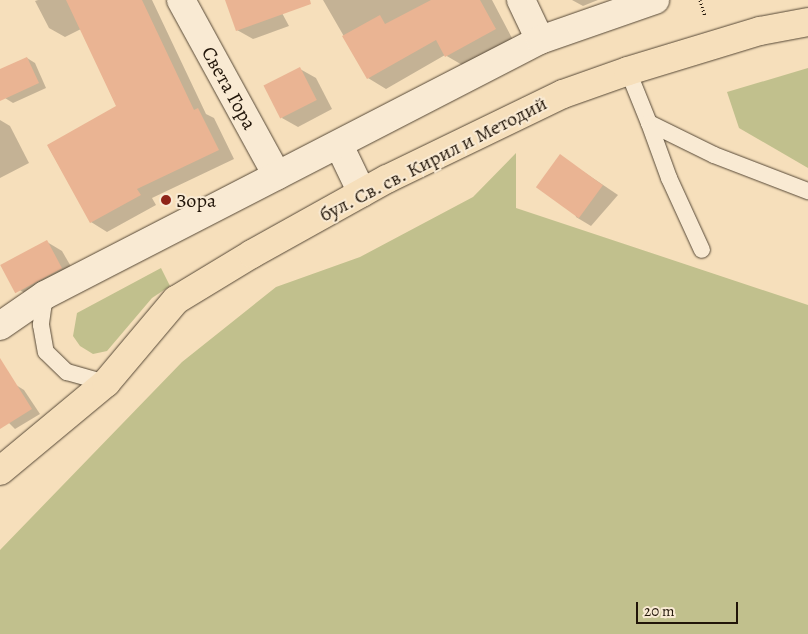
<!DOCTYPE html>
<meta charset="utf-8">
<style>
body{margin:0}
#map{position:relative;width:808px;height:634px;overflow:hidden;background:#f6dfbb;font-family:Alegreya,serif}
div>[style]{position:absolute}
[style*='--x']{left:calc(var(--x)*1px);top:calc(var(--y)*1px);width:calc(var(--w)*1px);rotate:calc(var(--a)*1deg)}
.green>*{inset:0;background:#c1c08d}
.shadow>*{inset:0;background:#0003}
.building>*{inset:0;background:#eab493;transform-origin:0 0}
.path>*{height:3px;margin-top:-1.5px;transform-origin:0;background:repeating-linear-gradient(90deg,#211509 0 1px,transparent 0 3.5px)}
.roads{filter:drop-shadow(0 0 1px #564836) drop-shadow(0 0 1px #564836)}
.service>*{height:16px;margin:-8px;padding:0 8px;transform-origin:8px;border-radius:8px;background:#f9ead3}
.minor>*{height:28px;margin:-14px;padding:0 14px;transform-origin:14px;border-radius:14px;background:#f9ead3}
.primary>*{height:28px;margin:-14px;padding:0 14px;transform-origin:14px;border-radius:14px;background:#f6dfbb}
.dots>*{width:14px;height:14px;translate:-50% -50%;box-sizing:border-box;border:2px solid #f9ead3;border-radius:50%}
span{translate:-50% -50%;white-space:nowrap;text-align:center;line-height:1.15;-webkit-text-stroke:4px #f9ead3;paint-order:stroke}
.street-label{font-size:20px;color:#211509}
.poi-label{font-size:20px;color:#211509}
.left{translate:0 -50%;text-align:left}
.scale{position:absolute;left:636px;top:602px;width:102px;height:22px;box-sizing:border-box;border:2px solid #211509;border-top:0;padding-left:6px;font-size:15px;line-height:18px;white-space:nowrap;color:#211509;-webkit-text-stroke:4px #f9ead3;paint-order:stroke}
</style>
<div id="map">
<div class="green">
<i style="clip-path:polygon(808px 68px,808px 168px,739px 128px,727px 92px)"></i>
<i style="clip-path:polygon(516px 153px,516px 208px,808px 305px,808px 634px,0 634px,0 550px,182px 362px,276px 287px,360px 257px,473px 197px)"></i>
<i style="clip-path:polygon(161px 268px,170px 286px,152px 298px,107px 351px,93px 354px,80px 346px,73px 336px,77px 313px)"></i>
</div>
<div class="shadow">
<i style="clip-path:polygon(38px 0,152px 0,206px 114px,214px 118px,234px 159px,152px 198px,156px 205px,107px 232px,91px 222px,48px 146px,117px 107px,81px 29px,65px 37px,49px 28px,35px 1px)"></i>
<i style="clip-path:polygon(226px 0,275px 0,289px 26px,253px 39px,237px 30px)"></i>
<i style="clip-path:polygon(323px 0,492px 0,513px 40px,464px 66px,445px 55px,386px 89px,368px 78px)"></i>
<i style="clip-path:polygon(572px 0,598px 0,583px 6px)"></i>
<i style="clip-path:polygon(27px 58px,35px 63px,46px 88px,13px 103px,5px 98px,0 87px,0 70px)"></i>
<i style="clip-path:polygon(300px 69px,316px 78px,332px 109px,298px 127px,282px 118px)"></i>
<i style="clip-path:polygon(0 120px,10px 126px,29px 163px,0 178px)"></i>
<i style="clip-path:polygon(560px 156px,618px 195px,591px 226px,576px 217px)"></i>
<i style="clip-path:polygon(47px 242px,62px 251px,77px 277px,31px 297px,15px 287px)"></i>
<i style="clip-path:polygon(16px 385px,24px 390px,40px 414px,15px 429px,0 414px,0 395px)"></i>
</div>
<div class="building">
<i style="clip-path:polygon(66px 0,142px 0,194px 110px,198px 108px,219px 150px,137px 189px,141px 195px,90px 223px,47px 145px,116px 106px)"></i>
<i style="clip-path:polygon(225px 0,310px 0,311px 4px,236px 31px)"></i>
<i style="clip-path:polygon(431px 0,480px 0,496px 29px,445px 57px,436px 40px,367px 79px,342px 36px,380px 15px,385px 24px)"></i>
<i style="clip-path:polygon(27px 57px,39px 83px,0 101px,0 69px)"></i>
<i style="left:300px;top:67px;width:37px;height:41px;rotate:63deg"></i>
<i style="left:560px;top:154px;width:53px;height:41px;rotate:36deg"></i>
<i style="left:47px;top:240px;width:32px;height:53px;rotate:62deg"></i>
<i style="clip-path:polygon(0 358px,32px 409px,0 429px)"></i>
</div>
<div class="path">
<i style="--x:700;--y:0;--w:17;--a:73"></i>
</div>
<div class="roads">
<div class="service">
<i style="--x:628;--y:71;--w:56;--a:68"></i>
<i style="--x:649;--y:123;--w:72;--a:26.2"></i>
<i style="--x:714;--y:155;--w:101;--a:21"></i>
<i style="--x:649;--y:123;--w:59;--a:70"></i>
<i style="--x:669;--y:178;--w:79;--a:65.4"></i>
<i style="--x:45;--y:295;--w:30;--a:98"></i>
<i style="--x:41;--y:325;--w:27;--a:80"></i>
<i style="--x:46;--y:352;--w:29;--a:44"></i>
<i style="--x:67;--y:372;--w:41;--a:15.8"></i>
</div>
<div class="minor">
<i style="--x:181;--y:0;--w:200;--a:61.3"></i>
<i style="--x:521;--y:0;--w:44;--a:64.6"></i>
<i style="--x:339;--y:145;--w:53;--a:64.4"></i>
<i style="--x:0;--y:326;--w:55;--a:-34.6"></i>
<i style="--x:45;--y:295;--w:557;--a:-27.26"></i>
<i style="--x:540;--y:40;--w:122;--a:-19.2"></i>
</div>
<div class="primary">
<i style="--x:0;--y:471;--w:138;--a:-39.7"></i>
<i style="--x:106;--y:383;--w:109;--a:-49.9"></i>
<i style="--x:176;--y:300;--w:89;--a:-31.2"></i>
<i style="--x:252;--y:254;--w:154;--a:-29.1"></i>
<i style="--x:387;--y:179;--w:195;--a:-25.8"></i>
<i style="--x:563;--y:94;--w:69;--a:-19.5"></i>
<i style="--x:628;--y:71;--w:138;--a:-16.9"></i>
<i style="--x:760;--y:31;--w:49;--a:-10.6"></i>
</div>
</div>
<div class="dots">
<i style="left:166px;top:200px;background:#8f2418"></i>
</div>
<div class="street-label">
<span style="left:229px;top:88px;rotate:61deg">Света Гора</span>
<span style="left:433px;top:159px;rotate:-27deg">бул. Св. св. Кирил и Методий</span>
</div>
<div class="poi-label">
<span class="left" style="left:176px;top:200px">Зора</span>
</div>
<div class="scale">20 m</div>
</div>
